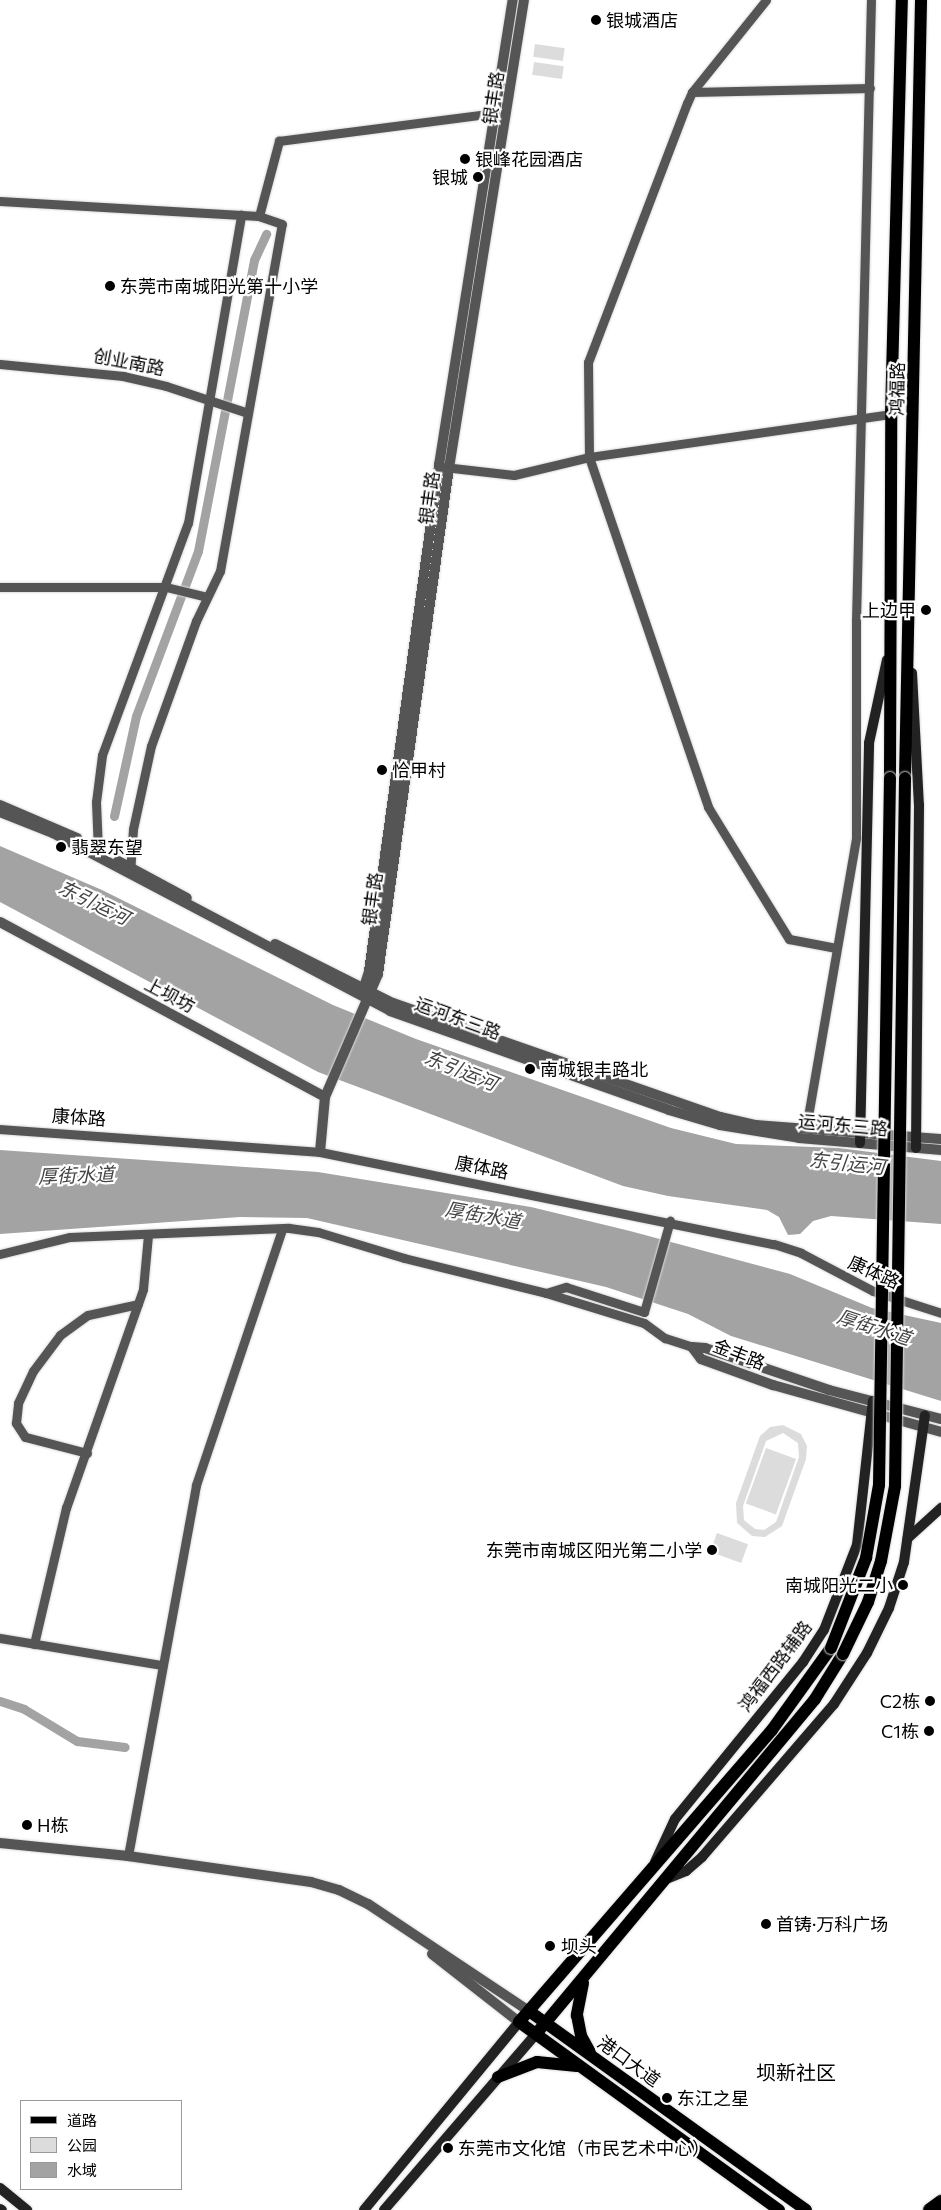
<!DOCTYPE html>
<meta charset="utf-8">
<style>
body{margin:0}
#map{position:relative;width:941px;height:2210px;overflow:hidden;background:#fff;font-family:Commissioner,"Noto Sans SC",sans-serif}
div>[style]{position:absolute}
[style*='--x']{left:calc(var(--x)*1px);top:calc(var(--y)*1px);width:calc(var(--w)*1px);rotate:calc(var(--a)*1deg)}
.green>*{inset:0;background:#dcdcdc;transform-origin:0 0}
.water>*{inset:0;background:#a3a3a3}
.canal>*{height:9px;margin:-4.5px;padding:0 4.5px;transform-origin:4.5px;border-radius:4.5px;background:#a3a3a3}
.roads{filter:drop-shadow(0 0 1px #dbdbdb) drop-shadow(0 0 1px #dbdbdb)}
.minor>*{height:9px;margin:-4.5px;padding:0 4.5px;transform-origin:4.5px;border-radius:4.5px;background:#555}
.tertiary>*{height:10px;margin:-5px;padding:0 5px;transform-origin:5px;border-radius:5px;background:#555}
.secondary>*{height:10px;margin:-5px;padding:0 5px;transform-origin:5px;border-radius:5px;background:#222}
.primary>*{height:12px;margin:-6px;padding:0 6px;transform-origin:6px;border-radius:6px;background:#000}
.trunk>*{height:14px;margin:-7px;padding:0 7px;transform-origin:7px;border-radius:7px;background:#000}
.bridges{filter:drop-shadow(0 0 1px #dbdbdb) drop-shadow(0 0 1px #dbdbdb)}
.primary-bridge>*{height:12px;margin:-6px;padding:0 6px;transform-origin:6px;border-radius:6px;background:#000}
.dots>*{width:14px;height:14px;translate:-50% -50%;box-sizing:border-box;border:2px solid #fff;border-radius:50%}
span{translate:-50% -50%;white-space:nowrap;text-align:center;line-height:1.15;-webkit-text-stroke:4.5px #fff;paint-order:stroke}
.poi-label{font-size:18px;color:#000}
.left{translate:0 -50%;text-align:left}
.right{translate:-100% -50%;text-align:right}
.street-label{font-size:18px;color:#000}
.water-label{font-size:19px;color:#444;font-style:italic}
.quarter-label{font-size:20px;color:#000}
.legend{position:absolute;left:20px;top:2100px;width:162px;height:90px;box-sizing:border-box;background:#fff;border:1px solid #999;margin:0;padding:6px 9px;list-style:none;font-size:15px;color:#000}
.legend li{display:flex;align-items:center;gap:10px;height:25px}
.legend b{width:25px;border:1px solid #999}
</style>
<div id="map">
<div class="green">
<i style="left:535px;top:44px;width:30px;height:13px;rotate:8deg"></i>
<i style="left:534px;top:62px;width:30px;height:13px;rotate:8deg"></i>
<i style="clip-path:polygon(evenodd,783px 1425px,801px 1434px,807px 1446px,806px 1459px,782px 1526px,765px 1537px,752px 1536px,737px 1523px,736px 1503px,760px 1436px,770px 1427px,783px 1425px,783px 1433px,798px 1443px,799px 1457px,776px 1522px,764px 1530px,755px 1529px,744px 1520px,743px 1506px,766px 1441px,783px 1433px)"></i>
<i style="left:766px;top:1448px;width:32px;height:59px;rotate:20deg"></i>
<i style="left:717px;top:1533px;width:33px;height:20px;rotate:20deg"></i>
</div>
<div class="water">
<i style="clip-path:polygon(0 846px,102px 890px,333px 1005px,416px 1039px,671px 1128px,736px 1144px,839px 1148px,941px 1161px,941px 1224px,831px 1216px,813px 1221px,800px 1234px,788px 1235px,779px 1217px,767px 1210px,668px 1196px,623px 1186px,318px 1072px,0 902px)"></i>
<i style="clip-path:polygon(0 1150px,318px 1172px,531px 1207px,630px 1231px,790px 1274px,872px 1308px,941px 1323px,941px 1401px,731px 1336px,688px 1314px,606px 1287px,307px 1218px,240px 1217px,0 1234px)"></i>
</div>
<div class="canal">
<i style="--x:114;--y:816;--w:102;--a:-77.6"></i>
<i style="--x:136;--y:716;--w:176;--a:-69.4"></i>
<i style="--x:198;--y:551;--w:296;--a:-79.1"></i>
<i style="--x:254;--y:260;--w:29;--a:-65"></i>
<i style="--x:0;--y:1701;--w:25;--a:18"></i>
<i style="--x:24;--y:1709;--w:62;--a:31.1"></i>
<i style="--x:77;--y:1741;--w:48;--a:7.1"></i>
</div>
<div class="roads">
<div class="minor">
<i style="--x:766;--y:0;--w:118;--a:128.8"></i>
<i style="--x:692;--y:92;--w:12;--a:114"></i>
<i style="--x:687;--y:103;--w:277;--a:110.9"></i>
<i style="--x:588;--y:362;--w:95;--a:89.4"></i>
<i style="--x:589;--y:457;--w:370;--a:71.2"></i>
<i style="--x:708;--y:807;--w:155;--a:58.5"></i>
<i style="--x:789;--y:939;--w:48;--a:10.8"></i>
<i style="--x:692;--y:92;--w:178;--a:-1.3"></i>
<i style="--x:0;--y:201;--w:259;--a:3.3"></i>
<i style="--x:259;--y:216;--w:78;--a:-75.1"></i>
<i style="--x:279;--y:141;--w:218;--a:-7.4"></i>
<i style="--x:0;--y:364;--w:124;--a:5.6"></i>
<i style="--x:123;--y:376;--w:44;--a:13.1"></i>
<i style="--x:166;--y:386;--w:86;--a:18.2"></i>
<i style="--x:444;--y:467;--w:70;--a:6.5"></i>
<i style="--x:514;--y:475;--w:77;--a:-13.5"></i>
<i style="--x:589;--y:457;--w:305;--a:-8.1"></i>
<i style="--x:0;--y:587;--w:166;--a:0"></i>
<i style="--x:166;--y:587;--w:42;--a:13.7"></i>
<i style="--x:98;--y:850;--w:48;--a:-92.4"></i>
<i style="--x:96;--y:802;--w:47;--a:-82.7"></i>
<i style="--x:102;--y:755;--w:247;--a:-69.7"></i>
<i style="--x:188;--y:523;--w:313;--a:-80.2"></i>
<i style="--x:130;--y:873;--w:44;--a:-86.1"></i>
<i style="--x:133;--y:829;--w:85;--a:-77.8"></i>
<i style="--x:151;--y:746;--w:133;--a:-70.2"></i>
<i style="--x:196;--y:621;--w:55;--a:-64.4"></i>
<i style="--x:220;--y:571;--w:352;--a:-79.9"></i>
<i style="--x:282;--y:224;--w:24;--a:-161"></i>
<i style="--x:806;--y:1128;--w:294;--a:-80.2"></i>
<i style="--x:856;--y:838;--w:217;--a:-90"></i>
<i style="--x:856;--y:621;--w:621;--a:-88.62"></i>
<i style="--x:0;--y:1129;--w:321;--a:4.1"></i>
<i style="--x:320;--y:1152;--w:463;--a:11.5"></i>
<i style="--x:774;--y:1244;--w:28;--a:18"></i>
<i style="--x:801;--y:1253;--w:81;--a:27.8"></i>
<i style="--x:873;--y:1291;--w:71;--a:17.9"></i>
<i style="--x:0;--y:1254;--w:72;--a:-13.7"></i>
<i style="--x:70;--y:1237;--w:219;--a:-2.4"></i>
<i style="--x:289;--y:1228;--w:29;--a:8"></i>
<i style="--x:318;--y:1232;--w:90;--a:16.8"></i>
<i style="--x:404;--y:1258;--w:146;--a:13.8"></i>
<i style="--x:546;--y:1293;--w:102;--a:17"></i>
<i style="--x:644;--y:1323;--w:26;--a:36"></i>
<i style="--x:665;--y:1338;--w:28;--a:18"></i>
<i style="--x:546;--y:1293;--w:21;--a:-17"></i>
<i style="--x:566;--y:1287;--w:82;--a:17.8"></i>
<i style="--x:644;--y:1312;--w:95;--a:-74.1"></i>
<i style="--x:87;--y:1453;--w:64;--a:-165.5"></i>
<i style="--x:25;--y:1437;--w:17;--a:-123"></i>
<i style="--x:16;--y:1423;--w:20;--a:-84"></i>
<i style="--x:18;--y:1403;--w:35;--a:-65"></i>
<i style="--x:33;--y:1371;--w:45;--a:-53.1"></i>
<i style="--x:60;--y:1335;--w:34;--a:-36"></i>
<i style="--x:88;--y:1315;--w:51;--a:-12.4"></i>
<i style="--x:0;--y:1638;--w:163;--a:9.5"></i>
<i style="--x:34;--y:1644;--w:140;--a:-76.8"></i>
<i style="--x:66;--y:1508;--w:232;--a:-70.6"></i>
<i style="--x:143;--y:1289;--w:54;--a:-84.7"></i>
<i style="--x:128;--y:1856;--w:377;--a:-79.6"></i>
<i style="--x:196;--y:1485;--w:270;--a:-71.4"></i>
</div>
<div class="tertiary">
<i style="--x:0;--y:805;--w:84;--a:23.2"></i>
<i style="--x:0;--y:812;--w:57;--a:21.6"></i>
<i style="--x:53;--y:833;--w:381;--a:27.8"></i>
<i style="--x:390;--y:1011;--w:296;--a:19.5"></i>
<i style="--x:669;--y:1110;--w:53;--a:16.4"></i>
<i style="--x:720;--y:1125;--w:80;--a:9.3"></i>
<i style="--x:799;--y:1138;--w:143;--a:4.8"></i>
<i style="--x:118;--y:861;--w:78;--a:28.2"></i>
<i style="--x:0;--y:922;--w:369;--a:28.3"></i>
<i style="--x:275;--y:944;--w:132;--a:26.6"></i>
<i style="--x:393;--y:1003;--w:347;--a:19.2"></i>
<i style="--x:721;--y:1117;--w:37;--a:13"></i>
<i style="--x:757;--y:1125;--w:185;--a:4.4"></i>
<i style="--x:363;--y:990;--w:20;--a:-72"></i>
<i style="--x:369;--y:971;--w:511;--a:-82.12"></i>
<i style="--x:439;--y:465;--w:471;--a:-81"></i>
<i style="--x:320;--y:1152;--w:55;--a:-84.8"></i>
<i style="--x:325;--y:1097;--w:134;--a:-66.7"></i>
<i style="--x:378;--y:974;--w:511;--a:-82.01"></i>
<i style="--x:449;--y:468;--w:474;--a:-80.9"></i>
<i style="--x:692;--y:1347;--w:15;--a:53"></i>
<i style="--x:701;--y:1359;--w:77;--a:19.9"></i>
<i style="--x:773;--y:1385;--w:174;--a:15.6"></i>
<i style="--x:692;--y:1347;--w:13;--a:4"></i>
<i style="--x:705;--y:1348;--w:131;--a:18.7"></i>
<i style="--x:829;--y:1390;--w:116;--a:14.5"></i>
<i style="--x:0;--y:1843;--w:129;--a:5.8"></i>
<i style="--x:128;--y:1856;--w:185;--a:8.1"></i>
<i style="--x:311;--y:1882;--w:29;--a:16"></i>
<i style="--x:339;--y:1890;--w:32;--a:26"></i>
<i style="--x:368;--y:1904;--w:193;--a:33.6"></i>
<i style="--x:432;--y:1954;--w:110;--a:38"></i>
</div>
<div class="secondary">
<i style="--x:912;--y:673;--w:132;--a:87"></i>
<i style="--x:919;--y:805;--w:343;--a:90.5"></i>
<i style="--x:860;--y:1143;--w:400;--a:-88.7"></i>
<i style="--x:869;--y:743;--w:85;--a:-77.8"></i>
<i style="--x:908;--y:1538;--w:45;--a:-42.3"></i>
<i style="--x:655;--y:1862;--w:47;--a:-65.1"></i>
<i style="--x:675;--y:1819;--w:203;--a:-50.8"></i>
<i style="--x:803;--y:1662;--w:38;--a:-57"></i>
<i style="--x:824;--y:1630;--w:91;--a:-68.8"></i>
<i style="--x:857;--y:1545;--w:145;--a:-83.7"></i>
<i style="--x:666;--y:1879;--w:22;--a:-22"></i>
<i style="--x:686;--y:1871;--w:21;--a:-41"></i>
<i style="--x:702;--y:1857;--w:202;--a:-49.2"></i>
<i style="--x:834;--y:1704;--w:61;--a:-57.1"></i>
<i style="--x:867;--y:1653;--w:50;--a:-63.9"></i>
<i style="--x:889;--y:1608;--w:48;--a:-71.9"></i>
<i style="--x:904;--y:1562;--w:148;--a:-81.9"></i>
<i style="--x:0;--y:2188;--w:35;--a:39"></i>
<i style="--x:0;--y:2209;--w:2;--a:27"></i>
<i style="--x:364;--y:2210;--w:244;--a:-50.5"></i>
<i style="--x:384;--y:2210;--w:233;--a:-49.2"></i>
</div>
<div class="primary">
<i style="--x:890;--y:778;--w:364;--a:-89.8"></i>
<i style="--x:891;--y:414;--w:414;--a:-88.5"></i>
<i style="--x:905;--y:778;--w:778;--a:-88.82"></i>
<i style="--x:583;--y:1983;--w:33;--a:101"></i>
<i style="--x:577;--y:2015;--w:21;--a:79"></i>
<i style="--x:581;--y:2036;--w:18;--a:61"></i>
<i style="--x:529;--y:2011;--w:341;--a:35.7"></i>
<i style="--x:536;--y:2034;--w:436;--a:-50.2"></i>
<i style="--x:815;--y:1699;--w:53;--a:-58.1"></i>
<i style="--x:498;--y:2077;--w:42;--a:-21"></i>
<i style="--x:537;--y:2062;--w:40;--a:5.7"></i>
<i style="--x:779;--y:2210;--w:321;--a:-144.1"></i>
<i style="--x:519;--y:2022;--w:386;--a:-49.1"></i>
<i style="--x:772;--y:1730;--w:101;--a:-54.3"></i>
</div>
<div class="trunk">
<i style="--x:930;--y:2210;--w:14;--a:-36"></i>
</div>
</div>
<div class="bridges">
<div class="primary-bridge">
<i style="--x:831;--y:1648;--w:97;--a:-68.7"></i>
<i style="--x:866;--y:1558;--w:74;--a:-79.9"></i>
<i style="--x:879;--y:1485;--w:707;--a:-89.11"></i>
<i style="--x:843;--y:1654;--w:58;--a:-64.3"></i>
<i style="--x:868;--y:1602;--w:43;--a:-72.4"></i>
<i style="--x:881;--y:1561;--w:76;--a:-79.4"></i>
<i style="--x:895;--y:1486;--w:708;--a:-89.19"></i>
</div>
</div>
<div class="dots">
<i style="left:596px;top:20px;background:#000"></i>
<i style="left:465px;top:159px;background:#000"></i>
<i style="left:478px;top:177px;background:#000"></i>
<i style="left:110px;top:286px;background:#000"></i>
<i style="left:926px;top:610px;background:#000"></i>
<i style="left:382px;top:770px;background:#000"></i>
<i style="left:61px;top:847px;background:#000"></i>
<i style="left:530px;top:1069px;background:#000"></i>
<i style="left:712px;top:1550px;background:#000"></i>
<i style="left:903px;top:1585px;background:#000"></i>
<i style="left:930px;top:1701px;background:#000"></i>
<i style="left:929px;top:1731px;background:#000"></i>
<i style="left:27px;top:1825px;background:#000"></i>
<i style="left:766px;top:1924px;background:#000"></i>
<i style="left:550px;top:1946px;background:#000"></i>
<i style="left:667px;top:2098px;background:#000"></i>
<i style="left:448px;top:2148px;background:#000"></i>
</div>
<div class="poi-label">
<span class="left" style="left:606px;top:20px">银城酒店</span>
<span class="left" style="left:475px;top:159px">银峰花园酒店</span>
<span class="right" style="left:468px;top:177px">银城</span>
<span class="left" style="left:120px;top:286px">东莞市南城阳光第十小学</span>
<span class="right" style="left:916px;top:610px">上边甲</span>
<span class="left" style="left:392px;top:770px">恰甲村</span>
<span class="left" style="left:71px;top:847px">翡翠东望</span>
<span class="left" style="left:540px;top:1069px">南城银丰路北</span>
<span class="right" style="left:702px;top:1550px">东莞市南城区阳光第二小学</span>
<span class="right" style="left:893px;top:1585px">南城阳光二小</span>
<span class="right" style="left:920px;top:1701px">C2栋</span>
<span class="right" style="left:919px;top:1731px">C1栋</span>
<span class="left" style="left:37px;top:1825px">H栋</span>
<span class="left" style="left:776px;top:1924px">首铸·万科广场</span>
<span class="left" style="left:561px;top:1946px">坝头</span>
<span class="left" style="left:677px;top:2098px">东江之星</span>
<span class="left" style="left:458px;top:2148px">东莞市文化馆（市民艺术中心）</span>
</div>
<div class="street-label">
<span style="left:493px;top:98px;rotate:-81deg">银丰路</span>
<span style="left:129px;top:362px;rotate:11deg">创业南路</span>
<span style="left:897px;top:389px;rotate:-89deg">鸿福路</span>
<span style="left:429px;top:498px;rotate:-82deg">银丰路</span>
<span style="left:372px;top:899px;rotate:-82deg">银丰路</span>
<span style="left:170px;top:995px;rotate:28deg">上坝坊</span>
<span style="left:458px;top:1018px;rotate:20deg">运河东三路</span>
<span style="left:79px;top:1117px;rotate:4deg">康体路</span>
<span style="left:843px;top:1125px;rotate:5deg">运河东三路</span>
<span style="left:482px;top:1167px;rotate:11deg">康体路</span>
<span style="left:874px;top:1272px;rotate:24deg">康体路</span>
<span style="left:739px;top:1354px;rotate:21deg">金丰路</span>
<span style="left:775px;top:1666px;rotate:-53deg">鸿福西路辅路</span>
<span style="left:629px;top:2061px;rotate:36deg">港口大道</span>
</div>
<div class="water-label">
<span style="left:94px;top:902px;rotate:26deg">东引运河</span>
<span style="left:461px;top:1070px;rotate:22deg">东引运河</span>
<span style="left:847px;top:1163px;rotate:6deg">东引运河</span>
<span style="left:76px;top:1175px;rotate:-2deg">厚街水道</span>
<span style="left:483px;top:1215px;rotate:10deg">厚街水道</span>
<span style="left:874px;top:1327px;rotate:18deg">厚街水道</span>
</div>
<div class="quarter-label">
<span style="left:796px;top:2072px">坝新社区</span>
</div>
<ul class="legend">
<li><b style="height:6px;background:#000"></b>道路</li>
<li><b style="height:14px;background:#dcdcdc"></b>公园</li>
<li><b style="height:14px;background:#a3a3a3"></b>水域</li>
</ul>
</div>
